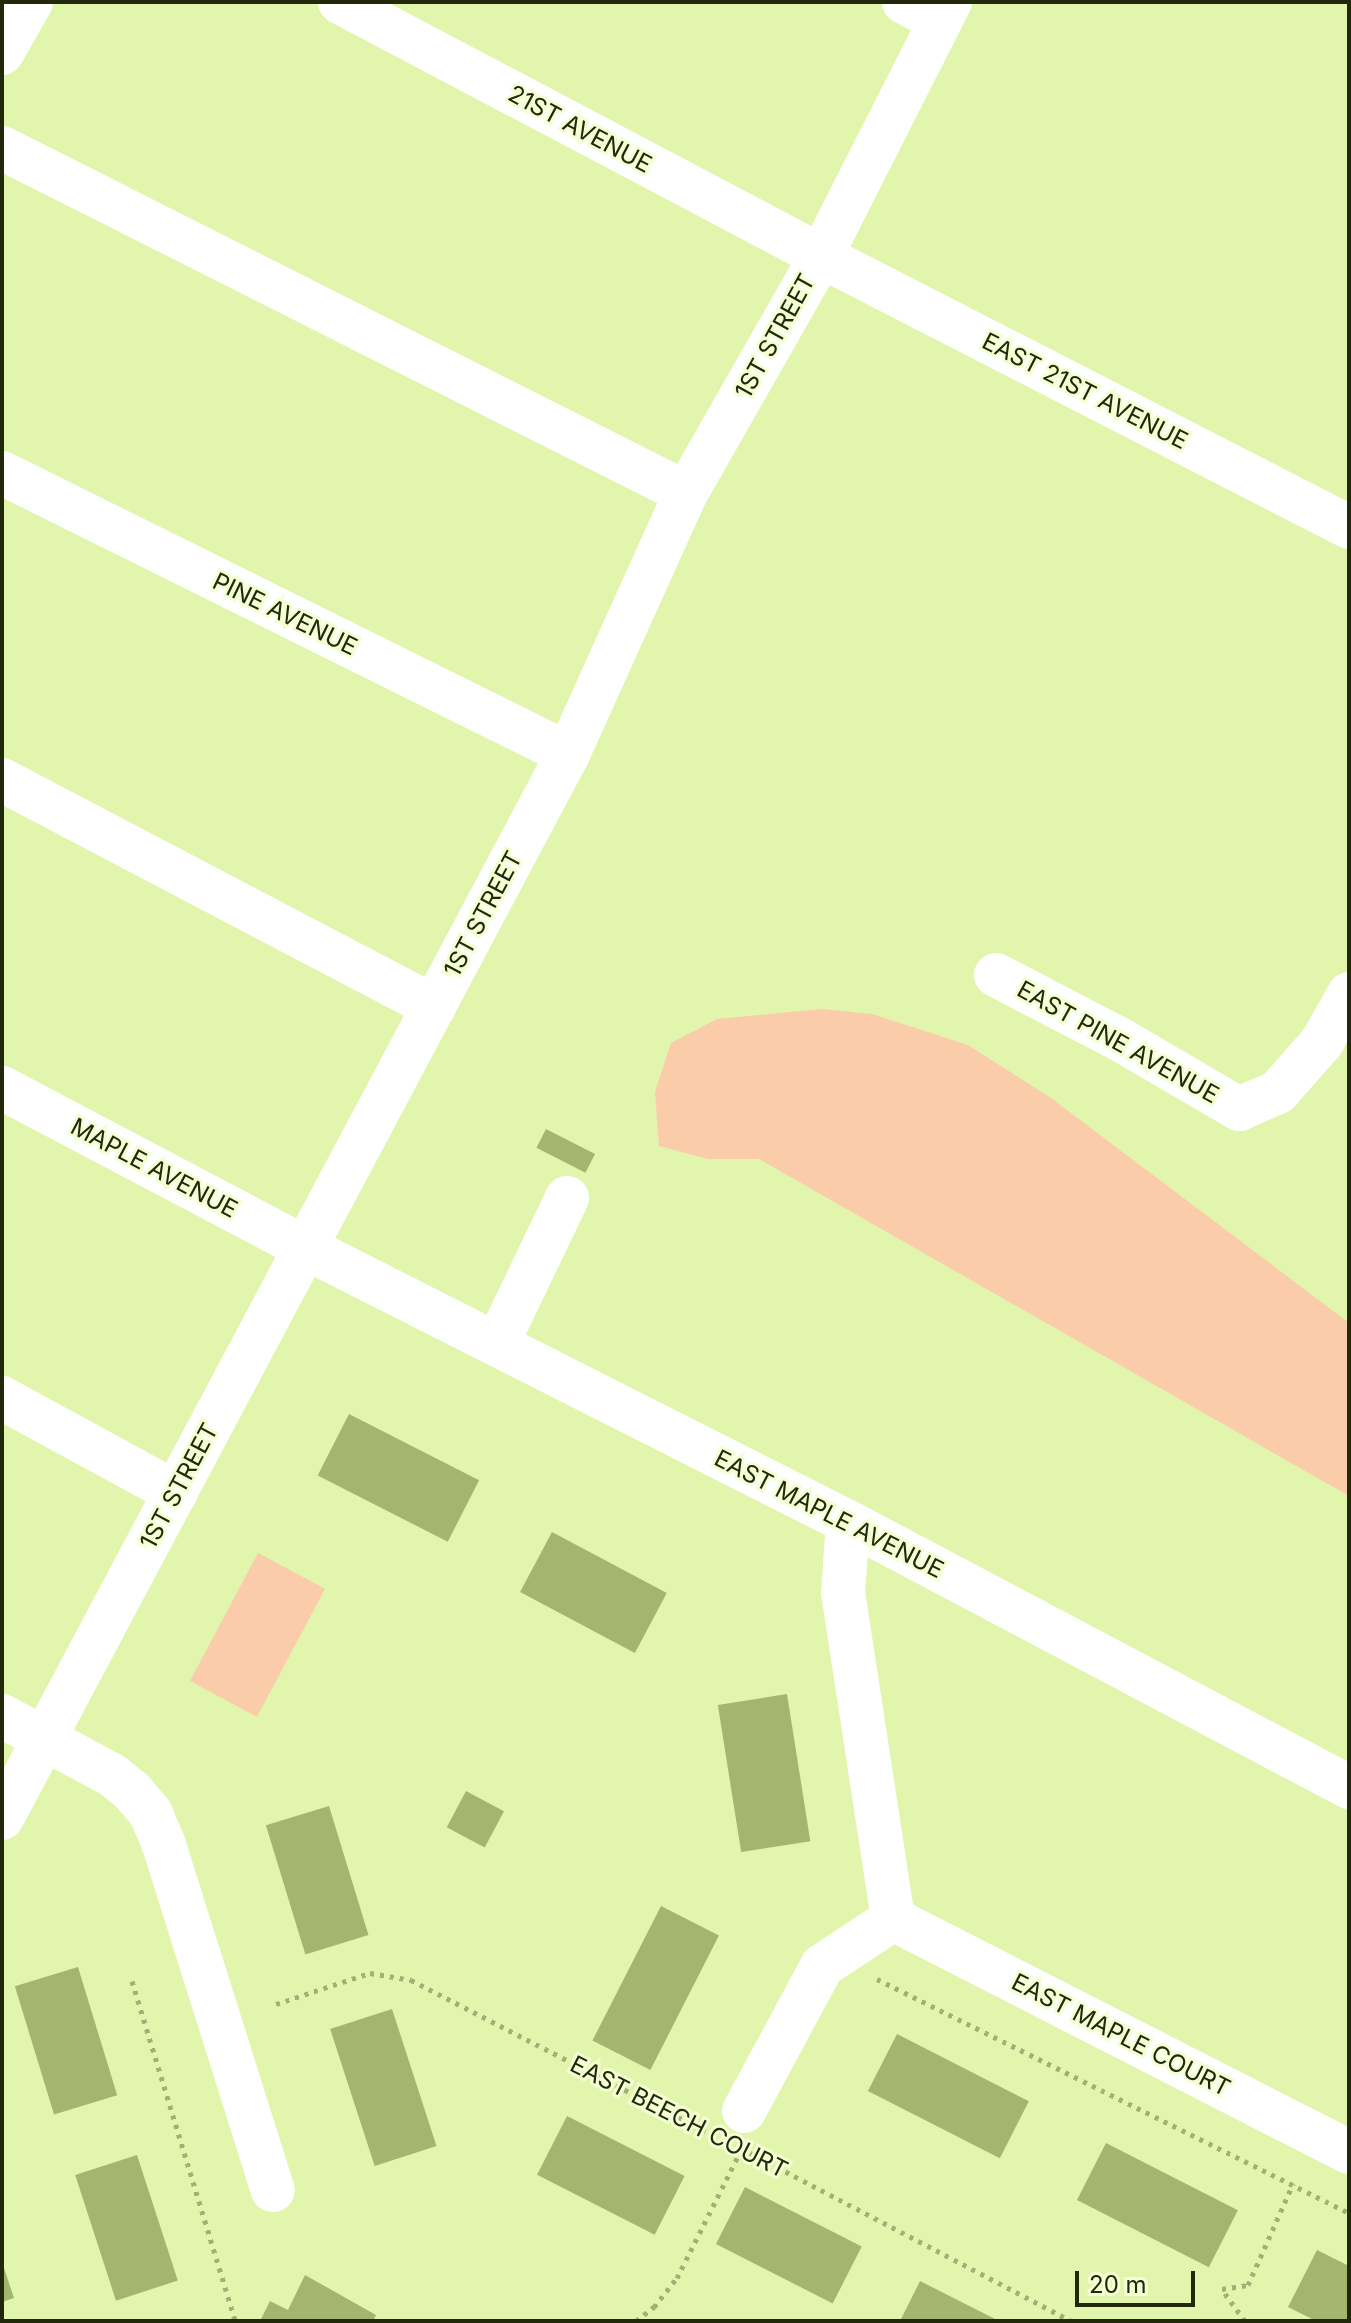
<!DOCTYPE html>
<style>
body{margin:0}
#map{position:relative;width:1351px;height:2323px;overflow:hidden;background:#e2f5ac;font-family:Inter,sans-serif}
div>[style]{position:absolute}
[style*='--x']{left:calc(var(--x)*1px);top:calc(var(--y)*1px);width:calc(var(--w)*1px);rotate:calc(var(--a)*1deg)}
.green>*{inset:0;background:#facca9;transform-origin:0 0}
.building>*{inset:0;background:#a4b66d;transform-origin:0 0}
.path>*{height:5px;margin-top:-2.5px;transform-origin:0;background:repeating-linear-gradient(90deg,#a1b076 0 4px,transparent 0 10px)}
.minor>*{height:44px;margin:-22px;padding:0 22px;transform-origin:22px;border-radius:22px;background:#fff}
span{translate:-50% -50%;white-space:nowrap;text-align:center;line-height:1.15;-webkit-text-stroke:6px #f3ffd3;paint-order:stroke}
.street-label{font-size:24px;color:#21280b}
.frame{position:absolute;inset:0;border:4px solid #21280b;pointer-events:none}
.scale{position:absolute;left:1075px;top:2271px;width:120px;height:36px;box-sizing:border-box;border:4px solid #21280b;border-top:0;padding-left:10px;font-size:24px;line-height:28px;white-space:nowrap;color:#21280b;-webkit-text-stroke:6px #f3ffd3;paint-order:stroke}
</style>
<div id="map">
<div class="green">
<i style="clip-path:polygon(822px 1009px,872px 1014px,968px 1045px,1051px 1098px,1349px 1323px,1349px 1496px,759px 1159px,708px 1159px,659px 1146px,655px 1092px,671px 1043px,717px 1019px)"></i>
<i style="left:258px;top:1553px;width:76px;height:145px;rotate:28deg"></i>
</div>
<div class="building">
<i style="left:546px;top:1129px;width:55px;height:21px;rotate:27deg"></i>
<i style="left:349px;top:1414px;width:146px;height:69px;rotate:27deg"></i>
<i style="left:552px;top:1532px;width:130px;height:68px;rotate:28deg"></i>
<i style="left:787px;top:1694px;width:149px;height:70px;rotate:81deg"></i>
<i style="left:466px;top:1791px;width:43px;height:41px;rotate:28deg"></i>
<i style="left:329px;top:1806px;width:135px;height:66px;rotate:73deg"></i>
<i style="left:661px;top:1906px;width:65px;height:151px;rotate:27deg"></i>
<i style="left:78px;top:1967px;width:134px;height:66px;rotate:73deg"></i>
<i style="left:392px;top:2009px;width:144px;height:65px;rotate:72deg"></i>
<i style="left:897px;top:2034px;width:148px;height:64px;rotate:27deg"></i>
<i style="left:567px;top:2116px;width:132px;height:66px;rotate:27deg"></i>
<i style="left:1106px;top:2143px;width:148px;height:64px;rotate:27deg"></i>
<i style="left:137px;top:2155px;width:132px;height:65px;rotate:72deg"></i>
<i style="left:745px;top:2187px;width:131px;height:64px;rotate:27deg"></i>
<i style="clip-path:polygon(1317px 2250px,1349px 2266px,1349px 2321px,1316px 2321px,1288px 2307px)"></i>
<i style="clip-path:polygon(2px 2262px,14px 2298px,2px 2302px)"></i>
<i style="clip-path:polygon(305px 2275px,376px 2315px,373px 2321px,260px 2321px,270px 2301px,288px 2310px)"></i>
<i style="clip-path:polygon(920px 2281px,999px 2321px,900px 2321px)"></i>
</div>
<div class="path">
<i style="--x:877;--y:1979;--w:527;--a:26.37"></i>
<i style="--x:132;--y:1981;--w:355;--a:73.1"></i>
<i style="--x:276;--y:2004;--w:99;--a:-18.3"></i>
<i style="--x:370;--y:1973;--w:42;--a:9.7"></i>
<i style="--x:411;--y:1980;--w:331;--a:27.2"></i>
<i style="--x:750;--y:2153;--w:362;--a:27.6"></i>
<i style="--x:636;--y:2321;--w:23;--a:-38"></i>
<i style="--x:654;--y:2307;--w:37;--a:-52"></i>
<i style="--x:677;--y:2278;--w:143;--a:-63.4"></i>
<i style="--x:1245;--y:2321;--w:39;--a:-126"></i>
<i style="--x:1222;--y:2289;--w:26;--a:-9"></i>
<i style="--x:1248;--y:2285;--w:111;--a:-66"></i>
</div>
<div class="minor">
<i style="--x:340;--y:2;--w:544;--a:27.84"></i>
<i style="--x:821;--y:256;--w:593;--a:27.17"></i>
<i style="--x:904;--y:2;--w:41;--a:27.8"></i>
<i style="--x:2;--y:53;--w:59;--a:-60.4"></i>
<i style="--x:2;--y:148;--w:766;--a:26.77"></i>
<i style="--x:2;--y:473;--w:632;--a:26.4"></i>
<i style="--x:2;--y:780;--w:488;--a:27.7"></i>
<i style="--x:996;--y:975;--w:141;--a:27.5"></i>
<i style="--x:1121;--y:1040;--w:137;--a:30.3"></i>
<i style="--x:1239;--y:1109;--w:43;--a:-23.6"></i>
<i style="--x:1278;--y:1092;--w:67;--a:-48.7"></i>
<i style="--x:1322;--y:1042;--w:55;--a:-60.6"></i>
<i style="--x:2;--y:1088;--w:344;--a:27.8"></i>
<i style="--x:306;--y:1248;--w:607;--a:26.82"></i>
<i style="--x:848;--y:1522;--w:567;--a:27.88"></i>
<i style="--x:497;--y:1344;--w:162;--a:-64.4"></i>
<i style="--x:2;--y:1398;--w:198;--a:28.6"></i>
<i style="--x:2;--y:1716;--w:125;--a:28.2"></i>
<i style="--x:112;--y:1775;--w:26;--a:39"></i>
<i style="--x:132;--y:1791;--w:30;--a:50"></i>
<i style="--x:151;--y:1814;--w:30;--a:67"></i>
<i style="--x:163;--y:1842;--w:365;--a:72.5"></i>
<i style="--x:2;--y:1818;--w:1205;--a:-61.99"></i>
<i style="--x:568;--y:754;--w:286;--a:-65.7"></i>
<i style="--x:686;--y:493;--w:273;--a:-60.3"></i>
<i style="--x:821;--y:256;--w:285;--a:-63.1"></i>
<i style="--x:893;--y:1919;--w:512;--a:27.07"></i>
<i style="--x:744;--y:2111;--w:165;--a:-61.7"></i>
<i style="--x:822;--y:1966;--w:85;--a:-33.5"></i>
<i style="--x:893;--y:1919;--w:330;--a:-98.7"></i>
<i style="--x:843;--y:1593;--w:71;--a:-86"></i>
</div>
<div class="street-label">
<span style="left:580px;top:129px;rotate:28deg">21ST AVENUE</span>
<span style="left:775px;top:336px;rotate:-61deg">1ST STREET</span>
<span style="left:1085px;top:391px;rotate:27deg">EAST 21ST AVENUE</span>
<span style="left:285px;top:614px;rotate:26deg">PINE AVENUE</span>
<span style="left:483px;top:914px;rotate:-62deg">1ST STREET</span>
<span style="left:1118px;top:1042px;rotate:29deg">EAST PINE AVENUE</span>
<span style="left:154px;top:1168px;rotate:28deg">MAPLE AVENUE</span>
<span style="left:179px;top:1486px;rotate:-62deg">1ST STREET</span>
<span style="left:829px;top:1514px;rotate:27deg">EAST MAPLE AVENUE</span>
<span style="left:1121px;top:2035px;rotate:27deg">EAST MAPLE COURT</span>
<span style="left:679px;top:2117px;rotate:27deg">EAST BEECH COURT</span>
</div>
<div class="frame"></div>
<div class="scale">20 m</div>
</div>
